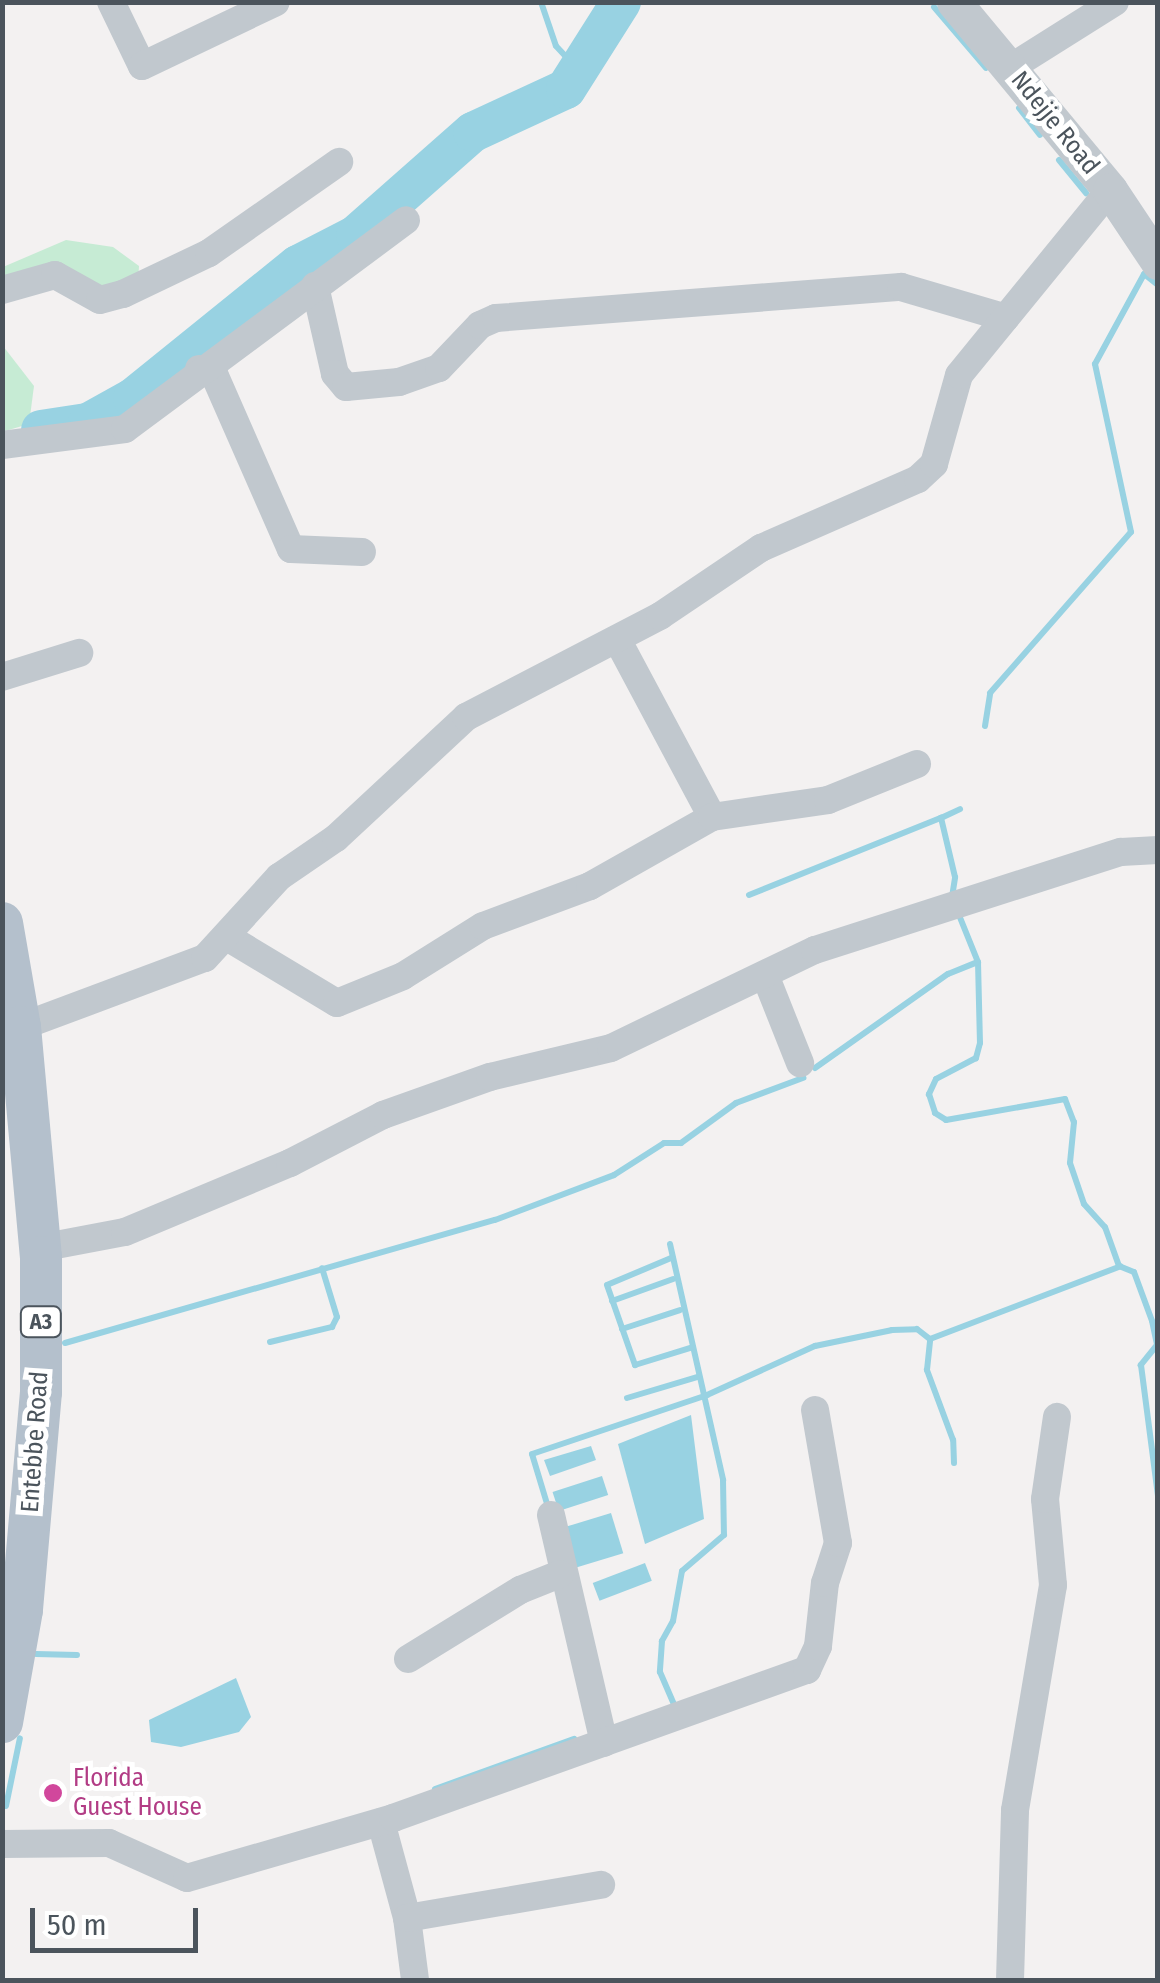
<!DOCTYPE html>
<style>
body{margin:0}
#map{position:relative;width:1160px;height:1983px;overflow:hidden;background:#f3f1f1;font-family:"Fira Sans Condensed",sans-serif}
div>[style]{position:absolute}
[style*='--x']{left:calc(var(--x)*1px);top:calc(var(--y)*1px);width:calc(var(--w)*1px);rotate:calc(var(--a)*1deg)}
.green>*{inset:0;background:#c6ebd4}
.water>*{inset:0;background:#98d2e2;transform-origin:0 0}
.stream>*{height:6px;margin:-3px;padding:0 3px;transform-origin:3px;border-radius:3px;background:#98d2e2}
.river>*{height:40px;margin:-20px;padding:0 20px;transform-origin:20px;border-radius:20px;background:#98d2e2}
.minor>*{height:28px;margin:-14px;padding:0 14px;transform-origin:14px;border-radius:14px;background:#c1c8ce}
.tertiary>*{height:35px;margin:-17.5px;padding:0 17.5px;transform-origin:17.5px;border-radius:17.5px;background:#c1c8ce}
.primary>*{height:42px;margin:-21px;padding:0 21px;transform-origin:21px;border-radius:21px;background:#b4c0cc}
.dots>*{width:28px;height:28px;translate:-50% -50%;box-sizing:border-box;border:5px solid #fff;border-radius:50%}
span{translate:-50% -50%;white-space:nowrap;text-align:center;line-height:1.15;-webkit-text-stroke:10px #fff;paint-order:stroke}
.shield-label span{padding:2px 8px;background:#fff;border:2px solid;border-radius:8px;-webkit-text-stroke-width:0}
.shield-label{font-size:22px;color:#4b545c;font-weight:700}
.street-label{font-size:25px;color:#4b545c}
.hotel-label{font-size:25px;color:#b23c85}
.left{translate:0 -50%;text-align:left}
.frame{position:absolute;inset:0;border:5px solid #4b545c;pointer-events:none}
.scale{position:absolute;left:30px;top:1908px;width:168px;height:45px;box-sizing:border-box;border:5px solid #4b545c;border-top:0;padding-left:12px;font-size:30px;line-height:35px;white-space:nowrap;color:#4b545c;-webkit-text-stroke:8px #fff;paint-order:stroke}
</style>
<div id="map">
<div class="green">
<i style="clip-path:polygon(66px 240px,113px 247px,139px 266px,138px 281px,117px 292px,3px 282px,3px 267px)"></i>
<i style="clip-path:polygon(3px 346px,34px 386px,29px 424px,5px 431px)"></i>
</div>
<div class="water">
<i style="clip-path:polygon(691px 1415px,704px 1519px,645px 1544px,618px 1444px)"></i>
<i style="clip-path:polygon(591px 1446px,596px 1460px,550px 1476px,544px 1460px)"></i>
<i style="left:602px;top:1476px;width:20px;height:52px;rotate:72deg"></i>
<i style="left:611px;top:1513px;width:42px;height:50px;rotate:73deg"></i>
<i style="left:645px;top:1563px;width:19px;height:56px;rotate:69deg"></i>
<i style="clip-path:polygon(236px 1678px,251px 1717px,239px 1732px,181px 1747px,151px 1742px,149px 1720px)"></i>
</div>
<div class="stream">
<i style="--x:541;--y:2;--w:46;--a:71.2"></i>
<i style="--x:556;--y:46;--w:34;--a:47"></i>
<i style="--x:934;--y:7;--w:80;--a:49.6"></i>
<i style="--x:1019;--y:108;--w:34;--a:52"></i>
<i style="--x:1059;--y:160;--w:43;--a:50.7"></i>
<i style="--x:985;--y:726;--w:33;--a:-81"></i>
<i style="--x:990;--y:693;--w:214;--a:-48.8"></i>
<i style="--x:1131;--y:532;--w:172;--a:-102.1"></i>
<i style="--x:1095;--y:364;--w:102;--a:-61.4"></i>
<i style="--x:1144;--y:274;--w:18;--a:38"></i>
<i style="--x:749;--y:895;--w:207;--a:-21.9"></i>
<i style="--x:952;--y:897;--w:20;--a:-81"></i>
<i style="--x:955;--y:877;--w:61;--a:-103.3"></i>
<i style="--x:941;--y:818;--w:21;--a:-25"></i>
<i style="--x:959;--y:915;--w:51;--a:68"></i>
<i style="--x:978;--y:962;--w:81;--a:88.6"></i>
<i style="--x:980;--y:1043;--w:16;--a:105"></i>
<i style="--x:976;--y:1058;--w:45;--a:152.3"></i>
<i style="--x:936;--y:1079;--w:17;--a:115"></i>
<i style="--x:929;--y:1094;--w:20;--a:72"></i>
<i style="--x:935;--y:1113;--w:13;--a:32"></i>
<i style="--x:946;--y:1120;--w:121;--a:-10"></i>
<i style="--x:1065;--y:1099;--w:25;--a:69"></i>
<i style="--x:1074;--y:1122;--w:41;--a:95.6"></i>
<i style="--x:1070;--y:1163;--w:43;--a:71.1"></i>
<i style="--x:1084;--y:1204;--w:31;--a:48"></i>
<i style="--x:1105;--y:1227;--w:41;--a:70.3"></i>
<i style="--x:1119;--y:1266;--w:16;--a:22"></i>
<i style="--x:1134;--y:1272;--w:52;--a:69.8"></i>
<i style="--x:1152;--y:1321;--w:25;--a:78"></i>
<i style="--x:1157;--y:1345;--w:26;--a:129"></i>
<i style="--x:1141;--y:1365;--w:132;--a:82.6"></i>
<i style="--x:815;--y:1068;--w:163;--a:-35.3"></i>
<i style="--x:948;--y:974;--w:31;--a:-22"></i>
<i style="--x:670;--y:1244;--w:242;--a:77.3"></i>
<i style="--x:723;--y:1480;--w:55;--a:89"></i>
<i style="--x:724;--y:1535;--w:55;--a:139.4"></i>
<i style="--x:682;--y:1571;--w:51;--a:100.2"></i>
<i style="--x:673;--y:1621;--w:23;--a:119"></i>
<i style="--x:662;--y:1641;--w:31;--a:94"></i>
<i style="--x:660;--y:1672;--w:40;--a:66.6"></i>
<i style="--x:671;--y:1258;--w:69;--a:157.1"></i>
<i style="--x:607;--y:1285;--w:85;--a:70.7"></i>
<i style="--x:635;--y:1365;--w:58;--a:-17.2"></i>
<i style="--x:612;--y:1301;--w:65;--a:-19.8"></i>
<i style="--x:622;--y:1329;--w:61;--a:-18.1"></i>
<i style="--x:270;--y:1342;--w:64;--a:-13.6"></i>
<i style="--x:332;--y:1327;--w:11;--a:-63"></i>
<i style="--x:337;--y:1317;--w:51;--a:-107"></i>
<i style="--x:65;--y:1343;--w:447;--a:-16"></i>
<i style="--x:495;--y:1220;--w:127;--a:-20.7"></i>
<i style="--x:614;--y:1175;--w:59;--a:-32.6"></i>
<i style="--x:664;--y:1143;--w:17;--a:0"></i>
<i style="--x:681;--y:1143;--w:68;--a:-36"></i>
<i style="--x:736;--y:1103;--w:72;--a:-20.5"></i>
<i style="--x:627;--y:1398;--w:73;--a:-16.7"></i>
<i style="--x:954;--y:1463;--w:23;--a:-92"></i>
<i style="--x:953;--y:1440;--w:75;--a:-110.4"></i>
<i style="--x:927;--y:1370;--w:31;--a:-84"></i>
<i style="--x:930;--y:1339;--w:204;--a:-20.9"></i>
<i style="--x:548;--y:1507;--w:55;--a:-106.8"></i>
<i style="--x:532;--y:1454;--w:185;--a:-18.6"></i>
<i style="--x:707;--y:1395;--w:119;--a:-24.4"></i>
<i style="--x:815;--y:1346;--w:79;--a:-11.7"></i>
<i style="--x:892;--y:1330;--w:25;--a:-2"></i>
<i style="--x:917;--y:1329;--w:16;--a:38"></i>
<i style="--x:36;--y:1654;--w:41;--a:1.4"></i>
<i style="--x:435;--y:1789;--w:148;--a:-19.8"></i>
<i style="--x:6;--y:1806;--w:69;--a:-78.4"></i>
</div>
<div class="river">
<i style="--x:41;--y:430;--w:48;--a:-8.5"></i>
<i style="--x:88;--y:423;--w:51;--a:-29.1"></i>
<i style="--x:133;--y:398;--w:212;--a:-38.9"></i>
<i style="--x:298;--y:265;--w:65;--a:-27.3"></i>
<i style="--x:356;--y:235;--w:156;--a:-41.4"></i>
<i style="--x:473;--y:132;--w:102;--a:-24.8"></i>
<i style="--x:566;--y:89;--w:103;--a:-57.7"></i>
</div>
<div class="minor">
<i style="--x:111;--y:2;--w:71;--a:64.2"></i>
<i style="--x:142;--y:66;--w:148;--a:-25.5"></i>
<i style="--x:1010;--y:68;--w:124;--a:-32.2"></i>
<i style="--x:315;--y:286;--w:90;--a:77.2"></i>
<i style="--x:335;--y:374;--w:17;--a:50"></i>
<i style="--x:346;--y:387;--w:53;--a:-5.4"></i>
<i style="--x:399;--y:382;--w:42;--a:-19.3"></i>
<i style="--x:439;--y:368;--w:59;--a:-46.4"></i>
<i style="--x:480;--y:325;--w:17;--a:-24"></i>
<i style="--x:496;--y:318;--w:406;--a:-4.4"></i>
<i style="--x:901;--y:287;--w:109;--a:16.4"></i>
<i style="--x:2;--y:290;--w:55;--a:-15.8"></i>
<i style="--x:55;--y:275;--w:51;--a:29.1"></i>
<i style="--x:100;--y:300;--w:24;--a:-15"></i>
<i style="--x:123;--y:294;--w:95;--a:-25.5"></i>
<i style="--x:209;--y:253;--w:159;--a:-35"></i>
<i style="--x:199;--y:369;--w:16;--a:18"></i>
<i style="--x:214;--y:374;--w:191;--a:66.3"></i>
<i style="--x:291;--y:549;--w:71;--a:2.4"></i>
<i style="--x:2;--y:445;--w:124;--a:-7.4"></i>
<i style="--x:125;--y:429;--w:350;--a:-36.6"></i>
<i style="--x:617;--y:639;--w:202;--a:61.9"></i>
<i style="--x:2;--y:677;--w:81;--a:-17.3"></i>
<i style="--x:227;--y:937;--w:128;--a:31"></i>
<i style="--x:337;--y:1003;--w:71;--a:-22.2"></i>
<i style="--x:403;--y:976;--w:94;--a:-32"></i>
<i style="--x:483;--y:926;--w:114;--a:-20.5"></i>
<i style="--x:590;--y:886;--w:140;--a:-29.5"></i>
<i style="--x:712;--y:817;--w:117;--a:-8.3"></i>
<i style="--x:828;--y:800;--w:96;--a:-22"></i>
<i style="--x:765;--y:975;--w:95;--a:68.3"></i>
<i style="--x:20;--y:1027;--w:197;--a:-20.5"></i>
<i style="--x:205;--y:958;--w:110;--a:-47.6"></i>
<i style="--x:279;--y:877;--w:69;--a:-34.4"></i>
<i style="--x:336;--y:838;--w:178;--a:-42.9"></i>
<i style="--x:466;--y:717;--w:219;--a:-27.5"></i>
<i style="--x:660;--y:616;--w:122;--a:-34"></i>
<i style="--x:761;--y:548;--w:171;--a:-23.7"></i>
<i style="--x:918;--y:479;--w:22;--a:-43"></i>
<i style="--x:934;--y:464;--w:92;--a:-74.3"></i>
<i style="--x:959;--y:375;--w:239;--a:-50.8"></i>
<i style="--x:40;--y:1248;--w:86;--a:-10.7"></i>
<i style="--x:125;--y:1232;--w:179;--a:-22.7"></i>
<i style="--x:290;--y:1163;--w:105;--a:-27.3"></i>
<i style="--x:383;--y:1115;--w:114;--a:-19.6"></i>
<i style="--x:490;--y:1077;--w:124;--a:-13.5"></i>
<i style="--x:611;--y:1048;--w:226;--a:-25.7"></i>
<i style="--x:815;--y:950;--w:321;--a:-17.8"></i>
<i style="--x:1121;--y:852;--w:37;--a:-3"></i>
<i style="--x:551;--y:1515;--w:234;--a:76.9"></i>
<i style="--x:408;--y:1659;--w:132;--a:-31.6"></i>
<i style="--x:520;--y:1590;--w:43;--a:-21.8"></i>
<i style="--x:381;--y:1822;--w:99;--a:74.8"></i>
<i style="--x:407;--y:1918;--w:63;--a:82.6"></i>
<i style="--x:2;--y:1844;--w:107;--a:-0.5"></i>
<i style="--x:109;--y:1843;--w:85;--a:24.2"></i>
<i style="--x:187;--y:1878;--w:215;--a:-16.2"></i>
<i style="--x:393;--y:1818;--w:440;--a:-19.7"></i>
<i style="--x:807;--y:1670;--w:26;--a:-65"></i>
<i style="--x:818;--y:1646;--w:63;--a:-83.7"></i>
<i style="--x:825;--y:1583;--w:42;--a:-72"></i>
<i style="--x:838;--y:1543;--w:135;--a:-99.8"></i>
<i style="--x:407;--y:1918;--w:197;--a:-9.7"></i>
<i style="--x:1010;--y:1980;--w:170;--a:-88.3"></i>
<i style="--x:1015;--y:1810;--w:228;--a:-80.4"></i>
<i style="--x:1053;--y:1585;--w:86;--a:-95.3"></i>
<i style="--x:1045;--y:1499;--w:83;--a:-81.7"></i>
</div>
<div class="tertiary">
<i style="--x:954;--y:2;--w:244;--a:50.3"></i>
<i style="--x:1110;--y:190;--w:87;--a:56.3"></i>
</div>
<div class="primary">
<i style="--x:2;--y:923;--w:106;--a:80.2"></i>
<i style="--x:20;--y:1027;--w:231;--a:84.8"></i>
<i style="--x:41;--y:1257;--w:135;--a:90"></i>
<i style="--x:41;--y:1392;--w:219;--a:95"></i>
<i style="--x:22;--y:1610;--w:114;--a:100.1"></i>
</div>
<div class="dots">
<i style="left:53px;top:1793px;background:#d1479c"></i>
</div>
<div class="shield-label">
<span style="left:41px;top:1322px">A3</span>
</div>
<div class="street-label">
<span style="left:1055px;top:123px;rotate:51deg">Ndejje Road</span>
<span style="left:35px;top:1442px;rotate:-86deg">Entebbe Road</span>
</div>
<div class="hotel-label">
<span class="left" style="left:73px;top:1793px">Florida<br>Guest House</span>
</div>
<div class="frame"></div>
<div class="scale">50 m</div>
</div>
